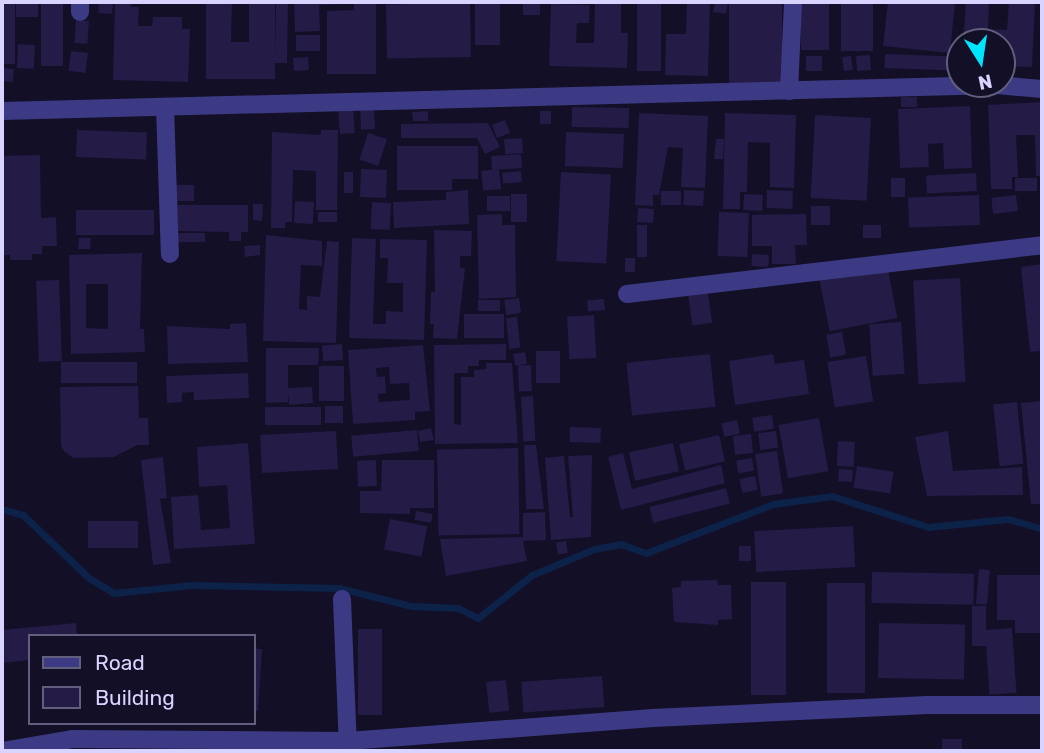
<!DOCTYPE html>
<style>
body{margin:0}
#map{position:relative;width:1044px;height:753px;overflow:hidden;background:#130f26;font-family:Rubik,sans-serif}
div>[style]{position:absolute}
[style*='--x']{left:calc(var(--x)*1px);top:calc(var(--y)*1px);width:calc(var(--w)*1px);rotate:calc(var(--a)*1deg)}
.stream>*{height:7px;margin:-3.5px;padding:0 3.5px;transform-origin:3.5px;border-radius:3.5px;background:#0c2248}
.building>*{inset:0;background:#241b47;transform-origin:0 0}
.minor>*{height:18px;margin:-9px;padding:0 9px;transform-origin:9px;border-radius:9px;background:#3d3a85}
span{translate:-50% -50%;white-space:nowrap;text-align:center;line-height:1.15;-webkit-text-stroke:7px #130f26;paint-order:stroke}
.frame{position:absolute;inset:0;border:4px solid #d9d4ff;pointer-events:none}
.legend{position:absolute;left:28px;top:634px;width:228px;height:91px;box-sizing:border-box;background:#130f26;border:2px solid #625e7d;margin:0;padding:9px 12px;list-style:none;font-size:21px;color:#d9d4ff}
.legend li{display:flex;align-items:center;gap:14px;height:35px}
.legend b{width:35px;border:2px solid #625e7d}
.north{position:absolute;left:946px;top:28px;width:70px;height:70px;box-sizing:border-box;background:#130f26;border:2px solid #625e7d;border-radius:50%;rotate:168deg;font-size:19px;font-weight:700;line-height:28px;text-align:center;color:#d9d4ff}
.north::after{content:'';display:block;margin:auto;width:24px;height:32px;background:#00e5ff;clip-path:polygon(50% 0,100% 100%,50% 72%,0 100%)}
</style>
<div id="map">
<div class="stream">
<i style="--x:2;--y:509;--w:22;--a:16"></i>
<i style="--x:23;--y:515;--w:91;--a:43.7"></i>
<i style="--x:89;--y:578;--w:29;--a:31"></i>
<i style="--x:114;--y:593;--w:78;--a:-5.9"></i>
<i style="--x:192;--y:585;--w:147;--a:1.2"></i>
<i style="--x:339;--y:588;--w:74;--a:14"></i>
<i style="--x:411;--y:606;--w:47;--a:2.4"></i>
<i style="--x:458;--y:608;--w:22;--a:27"></i>
<i style="--x:478;--y:618;--w:69;--a:-38.5"></i>
<i style="--x:532;--y:575;--w:67;--a:-22.8"></i>
<i style="--x:594;--y:549;--w:27;--a:-10"></i>
<i style="--x:621;--y:544;--w:27;--a:20"></i>
<i style="--x:646;--y:553;--w:136;--a:-21.1"></i>
<i style="--x:773;--y:504;--w:60;--a:-7.7"></i>
<i style="--x:832;--y:496;--w:101;--a:17.9"></i>
<i style="--x:928;--y:527;--w:80;--a:-5.7"></i>
<i style="--x:1008;--y:519;--w:35;--a:16"></i>
</div>
<div class="building">
<i style="left:2px;top:2px;width:13px;height:62px"></i>
<i style="left:16px;top:2px;width:22px;height:15px"></i>
<i style="left:41px;top:2px;width:22px;height:64px"></i>
<i style="left:99px;top:2px;width:14px;height:11px;rotate:4deg"></i>
<i style="clip-path:polygon(115px 2px,131px 2px,131px 7px,139px 7px,138px 26px,152px 26px,153px 17px,182px 17px,182px 29px,190px 29px,188px 82px,113px 80px)"></i>
<i style="clip-path:polygon(206px 2px,232px 2px,231px 42px,249px 42px,249px 2px,275px 2px,276px 58px,276px 2px,288px 2px,287px 63px,275px 63px,275px 79px,206px 79px)"></i>
<i style="clip-path:polygon(294px 2px,346px 2px,346px 4px,319px 5px,320px 31px,295px 32px)"></i>
<i style="clip-path:polygon(354px 2px,376px 2px,376px 74px,327px 74px,327px 11px,354px 10px)"></i>
<i style="left:475px;top:2px;width:25px;height:43px"></i>
<i style="left:523px;top:2px;width:17px;height:13px"></i>
<i style="clip-path:polygon(595px 2px,621px 2px,621px 33px,628px 33px,627px 68px,549px 66px,551px 4px,590px 5px,589px 23px,577px 23px,576px 43px,594px 43px)"></i>
<i style="left:637px;top:2px;width:24px;height:69px"></i>
<i style="clip-path:polygon(687px 2px,710px 2px,708px 76px,665px 75px,666px 34px,686px 34px)"></i>
<i style="clip-path:polygon(715px 2px,728px 2px,726px 14px,713px 12px)"></i>
<i style="left:729px;top:2px;width:53px;height:84px"></i>
<i style="left:801px;top:2px;width:28px;height:48px"></i>
<i style="left:841px;top:2px;width:32px;height:49px"></i>
<i style="clip-path:polygon(888px 2px,955px 2px,950px 53px,883px 46px)"></i>
<i style="clip-path:polygon(966px 2px,989px 2px,988px 29px,1007px 30px,1009px 2px,1035px 2px,1032px 67px,1002px 66px,1002px 42px,963px 42px)"></i>
<i style="left:470px;top:3px;width:54px;height:84px;rotate:89deg"></i>
<i style="left:76px;top:20px;width:13px;height:23px;rotate:4deg"></i>
<i style="left:320px;top:35px;width:16px;height:24px;rotate:90deg"></i>
<i style="left:18px;top:44px;width:17px;height:24px;rotate:3deg"></i>
<i style="left:71px;top:51px;width:17px;height:20px;rotate:7deg"></i>
<i style="left:885px;top:54px;width:69px;height:14px;rotate:2deg"></i>
<i style="left:870px;top:55px;width:15px;height:14px;rotate:86deg"></i>
<i style="left:806px;top:56px;width:16px;height:15px"></i>
<i style="left:851px;top:56px;width:14px;height:9px;rotate:82deg"></i>
<i style="left:308px;top:57px;width:13px;height:15px;rotate:86deg"></i>
<i style="left:2px;top:68px;width:12px;height:13px;rotate:5deg"></i>
<i style="left:901px;top:97px;width:16px;height:10px"></i>
<i style="clip-path:polygon(1042px 102px,1042px 176px,1036px 176px,1035px 135px,1016px 135px,1018px 177px,1012px 177px,1012px 189px,991px 189px,988px 105px)"></i>
<i style="clip-path:polygon(970px 106px,972px 168px,944px 169px,943px 143px,928px 144px,929px 167px,900px 168px,898px 109px)"></i>
<i style="left:353px;top:107px;width:26px;height:15px;rotate:86deg"></i>
<i style="left:374px;top:107px;width:22px;height:14px;rotate:87deg"></i>
<i style="left:572px;top:107px;width:57px;height:20px;rotate:1deg"></i>
<i style="clip-path:polygon(428px 111px,428px 121px,413px 121px,412px 112px)"></i>
<i style="left:540px;top:111px;width:11px;height:13px"></i>
<i style="clip-path:polygon(639px 113px,708px 116px,705px 188px,681px 187px,683px 148px,668px 147px,659px 195px,653px 195px,653px 206px,635px 205px)"></i>
<i style="clip-path:polygon(725px 113px,796px 115px,794px 188px,770px 187px,770px 143px,748px 142px,747px 192px,740px 192px,740px 209px,723px 209px)"></i>
<i style="left:815px;top:115px;width:56px;height:83px;rotate:3deg"></i>
<i style="left:505px;top:120px;width:14px;height:14px;rotate:69deg"></i>
<i style="clip-path:polygon(488px 123px,500px 147px,485px 154px,477px 138px,401px 138px,401px 124px)"></i>
<i style="left:77px;top:130px;width:70px;height:27px;rotate:2deg"></i>
<i style="clip-path:polygon(321px 130px,338px 130px,337px 210px,316px 210px,316px 171px,293px 170px,292px 222px,285px 222px,285px 228px,271px 228px,272px 132px,321px 135px)"></i>
<i style="left:566px;top:132px;width:58px;height:34px;rotate:2deg"></i>
<i style="left:368px;top:133px;width:20px;height:28px;rotate:18deg"></i>
<i style="left:522px;top:138px;width:15px;height:18px;rotate:86deg"></i>
<i style="clip-path:polygon(716px 139px,724px 139px,723px 159px,714px 159px)"></i>
<i style="clip-path:polygon(397px 146px,478px 146px,478px 179px,452px 179px,452px 190px,397px 190px)"></i>
<i style="left:521px;top:154px;width:14px;height:30px;rotate:86deg"></i>
<i style="clip-path:polygon(40px 155px,41px 218px,56px 217px,57px 246px,42px 246px,42px 254px,32px 254px,32px 260px,10px 260px,10px 255px,2px 255px,2px 156px)"></i>
<i style="left:361px;top:169px;width:26px;height:28px;rotate:2deg"></i>
<i style="left:499px;top:169px;width:20px;height:18px;rotate:84deg"></i>
<i style="left:521px;top:171px;width:11px;height:19px;rotate:85deg"></i>
<i style="left:344px;top:172px;width:9px;height:21px"></i>
<i style="left:561px;top:172px;width:50px;height:89px;rotate:3deg"></i>
<i style="left:976px;top:173px;width:18px;height:50px;rotate:87deg"></i>
<i style="left:905px;top:178px;width:19px;height:14px;rotate:90deg"></i>
<i style="left:1015px;top:178px;width:22px;height:13px"></i>
<i style="left:174px;top:185px;width:20px;height:16px"></i>
<i style="clip-path:polygon(468px 190px,469px 224px,394px 228px,393px 202px,446px 200px,446px 192px)"></i>
<i style="left:684px;top:190px;width:20px;height:15px;rotate:3deg"></i>
<i style="left:767px;top:190px;width:26px;height:18px;rotate:2deg"></i>
<i style="left:661px;top:191px;width:20px;height:14px"></i>
<i style="left:527px;top:194px;width:28px;height:16px;rotate:90deg"></i>
<i style="left:744px;top:194px;width:19px;height:16px;rotate:3deg"></i>
<i style="left:979px;top:195px;width:30px;height:71px;rotate:88deg"></i>
<i style="left:1016px;top:195px;width:16px;height:25px;rotate:83deg"></i>
<i style="left:510px;top:196px;width:15px;height:23px;rotate:90deg"></i>
<i style="left:295px;top:201px;width:19px;height:22px;rotate:3deg"></i>
<i style="left:372px;top:202px;width:19px;height:27px;rotate:3deg"></i>
<i style="clip-path:polygon(253px 204px,263px 204px,262px 221px,253px 220px)"></i>
<i style="clip-path:polygon(177px 205px,248px 205px,248px 232px,241px 232px,241px 241px,229px 241px,229px 232px,176px 231px)"></i>
<i style="left:811px;top:206px;width:19px;height:19px"></i>
<i style="left:638px;top:208px;width:16px;height:14px;rotate:4deg"></i>
<i style="left:154px;top:210px;width:25px;height:78px;rotate:90deg"></i>
<i style="left:318px;top:212px;width:19px;height:10px"></i>
<i style="left:719px;top:212px;width:30px;height:44px;rotate:2deg"></i>
<i style="clip-path:polygon(502px 214px,502px 225px,515px 225px,516px 297px,479px 299px,477px 215px)"></i>
<i style="clip-path:polygon(806px 214px,807px 245px,795px 245px,796px 264px,772px 264px,772px 246px,752px 246px,752px 215px)"></i>
<i style="left:637px;top:225px;width:10px;height:32px"></i>
<i style="left:881px;top:225px;width:13px;height:18px;rotate:90deg"></i>
<i style="clip-path:polygon(434px 230px,472px 231px,471px 256px,460px 256px,460px 268px,465px 268px,457px 339px,433px 338px,434px 324px,430px 324px,431px 292px,435px 292px)"></i>
<i style="left:178px;top:233px;width:27px;height:9px"></i>
<i style="clip-path:polygon(266px 235px,322px 241px,322px 266px,301px 265px,299px 309px,307px 310px,307px 296px,320px 297px,327px 241px,339px 242px,336px 343px,263px 341px)"></i>
<i style="clip-path:polygon(79px 238px,91px 238px,90px 249px,78px 249px)"></i>
<i style="clip-path:polygon(352px 238px,376px 239px,373px 324px,386px 324px,386px 311px,403px 312px,403px 283px,387px 283px,388px 258px,380px 258px,380px 239px,427px 240px,424px 340px,349px 338px)"></i>
<i style="clip-path:polygon(260px 245px,260px 255px,245px 257px,244px 246px)"></i>
<i style="clip-path:polygon(evenodd,142px 253px,140px 329px,144px 329px,145px 352px,71px 354px,69px 255px,142px 253px,86px 284px,108px 284px,108px 329px,86px 328px,86px 284px)"></i>
<i style="left:752px;top:254px;width:17px;height:12px;rotate:3deg"></i>
<i style="left:625px;top:258px;width:10px;height:14px"></i>
<i style="clip-path:polygon(1042px 264px,1042px 351px,1030px 352px,1021px 267px)"></i>
<i style="left:887px;top:265px;width:54px;height:69px;rotate:79deg"></i>
<i style="left:960px;top:278px;width:104px;height:47px;rotate:87deg"></i>
<i style="left:59px;top:280px;width:81px;height:23px;rotate:88deg"></i>
<i style="left:708px;top:293px;width:30px;height:20px;rotate:82deg"></i>
<i style="left:519px;top:298px;width:15px;height:15px;rotate:82deg"></i>
<i style="left:604px;top:299px;width:11px;height:17px;rotate:85deg"></i>
<i style="left:500px;top:300px;width:11px;height:22px;rotate:90deg"></i>
<i style="left:504px;top:314px;width:24px;height:40px;rotate:90deg"></i>
<i style="left:594px;top:315px;width:43px;height:27px;rotate:87deg"></i>
<i style="left:517px;top:317px;width:31px;height:11px;rotate:84deg"></i>
<i style="left:901px;top:322px;width:52px;height:32px;rotate:86deg"></i>
<i style="clip-path:polygon(246px 323px,248px 362px,168px 364px,167px 326px,230px 329px,230px 324px)"></i>
<i style="left:842px;top:332px;width:23px;height:16px;rotate:80deg"></i>
<i style="left:342px;top:344px;width:16px;height:20px;rotate:86deg"></i>
<i style="clip-path:polygon(506px 344px,506px 360px,479px 360px,479px 366px,468px 366px,468px 373px,454px 373px,454px 424px,461px 425px,461px 377px,474px 377px,474px 370px,486px 369px,486px 363px,512px 363px,518px 443px,435px 444px,434px 345px)"></i>
<i style="clip-path:polygon(evenodd,423px 345px,430px 411px,415px 412px,415px 420px,353px 424px,348px 350px,423px 345px,389px 367px,390px 384px,409px 383px,410px 400px,379px 402px,378px 394px,386px 393px,385px 376px,377px 377px,376px 368px,389px 367px)"></i>
<i style="clip-path:polygon(266px 348px,319px 348px,318px 365px,288px 365px,288px 388px,312px 387px,313px 403px,289px 405px,289px 393px,288px 402px,266px 403px)"></i>
<i style="left:560px;top:351px;width:32px;height:24px;rotate:90deg"></i>
<i style="left:525px;top:352px;width:12px;height:12px;rotate:81deg"></i>
<i style="left:710px;top:354px;width:53px;height:84px;rotate:84deg"></i>
<i style="clip-path:polygon(773px 354px,775px 364px,804px 360px,809px 394px,735px 405px,729px 361px)"></i>
<i style="left:866px;top:356px;width:46px;height:39px;rotate:81deg"></i>
<i style="left:137px;top:362px;width:21px;height:76px;rotate:90deg"></i>
<i style="left:531px;top:365px;width:26px;height:13px;rotate:88deg"></i>
<i style="left:319px;top:366px;width:25px;height:35px"></i>
<i style="clip-path:polygon(248px 373px,249px 398px,194px 400px,194px 392px,182px 393px,182px 402px,167px 403px,166px 376px)"></i>
<i style="clip-path:polygon(138px 386px,139px 418px,148px 418px,149px 445px,137px 445px,114px 457px,73px 458px,65px 452px,61px 446px,60px 387px)"></i>
<i style="left:533px;top:396px;width:45px;height:12px;rotate:87deg"></i>
<i style="clip-path:polygon(1042px 401px,1042px 504px,1031px 504px,1021px 403px)"></i>
<i style="left:1017px;top:402px;width:62px;height:24px;rotate:84deg"></i>
<i style="left:325px;top:406px;width:18px;height:17px"></i>
<i style="left:321px;top:407px;width:18px;height:56px;rotate:90deg"></i>
<i style="left:772px;top:415px;width:14px;height:20px;rotate:82deg"></i>
<i style="left:819px;top:418px;width:54px;height:41px;rotate:80deg"></i>
<i style="left:737px;top:420px;width:14px;height:16px;rotate:78deg"></i>
<i style="left:570px;top:427px;width:31px;height:15px;rotate:2deg"></i>
<i style="clip-path:polygon(431px 428px,434px 440px,420px 442px,418px 431px)"></i>
<i style="left:417px;top:430px;width:21px;height:66px;rotate:85deg"></i>
<i style="left:336px;top:431px;width:38px;height:76px;rotate:87deg"></i>
<i style="left:776px;top:431px;width:17px;height:18px;rotate:83deg"></i>
<i style="clip-path:polygon(948px 431px,953px 471px,1022px 467px,1023px 495px,927px 496px,915px 437px)"></i>
<i style="left:751px;top:434px;width:19px;height:18px;rotate:84deg"></i>
<i style="left:719px;top:435px;width:27px;height:41px;rotate:77deg"></i>
<i style="left:838px;top:441px;width:17px;height:25px;rotate:3deg"></i>
<i style="clip-path:polygon(248px 443px,255px 544px,174px 549px,171px 497px,198px 495px,201px 530px,230px 528px,227px 485px,199px 487px,197px 447px)"></i>
<i style="left:673px;top:443px;width:29px;height:45px;rotate:78deg"></i>
<i style="clip-path:polygon(524px 445px,536px 445px,544px 509px,526px 509px)"></i>
<i style="left:518px;top:448px;width:86px;height:81px;rotate:89deg"></i>
<i style="left:777px;top:451px;width:43px;height:22px;rotate:82deg"></i>
<i style="clip-path:polygon(623px 453px,632px 489px,721px 465px,725px 483px,621px 510px,608px 457px)"></i>
<i style="clip-path:polygon(592px 455px,591px 537px,551px 540px,545px 458px,564px 456px,570px 517px,573px 517px,568px 456px)"></i>
<i style="clip-path:polygon(163px 457px,167px 498px,160px 499px,171px 563px,153px 565px,141px 460px)"></i>
<i style="left:752px;top:458px;width:13px;height:16px;rotate:81deg"></i>
<i style="left:376px;top:460px;width:26px;height:19px;rotate:88deg"></i>
<i style="clip-path:polygon(382px 460px,434px 460px,434px 508px,410px 508px,410px 514px,360px 513px,360px 491px,381px 491px)"></i>
<i style="left:857px;top:466px;width:37px;height:22px;rotate:9deg"></i>
<i style="left:839px;top:469px;width:14px;height:12px;rotate:4deg"></i>
<i style="left:755px;top:476px;width:14px;height:16px;rotate:78deg"></i>
<i style="left:726px;top:488px;width:16px;height:79px;rotate:76deg"></i>
<i style="left:416px;top:511px;width:17px;height:9px;rotate:10deg"></i>
<i style="clip-path:polygon(545px 512px,546px 540px,523px 541px,527px 561px,446px 576px,440px 539px,523px 537px,523px 513px)"></i>
<i style="left:390px;top:519px;width:38px;height:31px;rotate:11deg"></i>
<i style="left:138px;top:521px;width:27px;height:50px;rotate:90deg"></i>
<i style="left:853px;top:526px;width:41px;height:99px;rotate:87deg"></i>
<i style="left:566px;top:541px;width:12px;height:10px;rotate:81deg"></i>
<i style="left:751px;top:546px;width:15px;height:12px;rotate:90deg"></i>
<i style="left:979px;top:569px;width:11px;height:35px;rotate:5deg"></i>
<i style="left:872px;top:572px;width:102px;height:31px;rotate:1deg"></i>
<i style="clip-path:polygon(997px 575px,1042px 575px,1042px 633px,1015px 633px,1015px 620px,997px 620px)"></i>
<i style="clip-path:polygon(717px 580px,718px 585px,731px 585px,732px 619px,718px 620px,718px 625px,674px 622px,672px 588px,681px 587px,681px 581px)"></i>
<i style="left:751px;top:582px;width:35px;height:113px"></i>
<i style="left:827px;top:583px;width:38px;height:110px"></i>
<i style="left:972px;top:606px;width:14px;height:40px"></i>
<i style="clip-path:polygon(76px 623px,77px 636px,30px 636px,30px 660px,2px 663px,2px 630px)"></i>
<i style="left:879px;top:623px;width:86px;height:55px;rotate:1deg"></i>
<i style="left:1012px;top:628px;width:65px;height:27px;rotate:86deg"></i>
<i style="left:358px;top:629px;width:24px;height:86px"></i>
<i style="clip-path:polygon(254px 636px,257px 649px,262px 649px,258px 711px,254px 711px)"></i>
<i style="left:602px;top:676px;width:31px;height:81px;rotate:86deg"></i>
<i style="left:506px;top:680px;width:31px;height:20px;rotate:84deg"></i>
<i style="left:942px;top:739px;width:20px;height:12px"></i>
</div>
<div class="minor">
<i style="--x:80;--y:2;--w:10;--a:90"></i>
<i style="--x:789;--y:91;--w:89;--a:-87.4"></i>
<i style="--x:165;--y:107;--w:147;--a:88.1"></i>
<i style="--x:2;--y:111;--w:995;--a:-1.5"></i>
<i style="--x:997;--y:85;--w:45;--a:5.1"></i>
<i style="--x:627;--y:294;--w:418;--a:-6.7"></i>
<i style="--x:342;--y:599;--w:152;--a:87.7"></i>
<i style="--x:2;--y:751;--w:71;--a:-9.7"></i>
<i style="--x:72;--y:739;--w:276;--a:0.4"></i>
<i style="--x:348;--y:741;--w:306;--a:-4.3"></i>
<i style="--x:653;--y:718;--w:275;--a:-2.7"></i>
<i style="--x:928;--y:705;--w:114;--a:0"></i>
</div>
<div class="frame"></div>
<ul class="legend">
<li><b style="height:9px;background:#3d3a85"></b>Road</li>
<li><b style="height:19px;background:#241b47"></b>Building</li>
</ul>
<div class="north">N</div>
</div>
